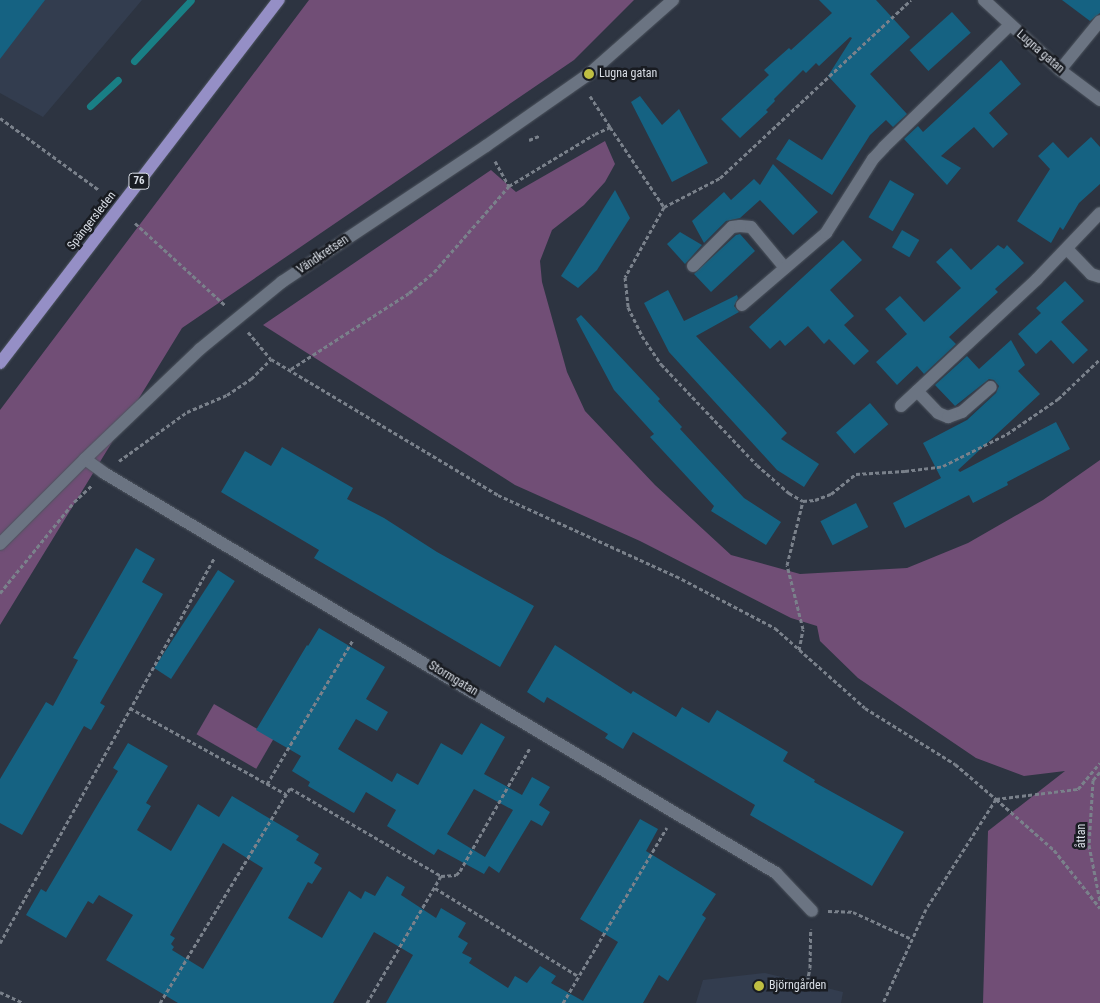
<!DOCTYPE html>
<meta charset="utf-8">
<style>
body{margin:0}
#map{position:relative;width:1100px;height:1003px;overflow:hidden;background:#2d3441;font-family:"Roboto Condensed",sans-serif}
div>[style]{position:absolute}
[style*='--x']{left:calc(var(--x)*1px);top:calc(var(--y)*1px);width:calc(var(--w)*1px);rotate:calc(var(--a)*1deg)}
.built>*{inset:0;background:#333d4f}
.green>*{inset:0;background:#714e76;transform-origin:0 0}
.stream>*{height:7px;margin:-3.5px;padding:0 3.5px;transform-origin:3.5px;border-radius:3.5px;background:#197f85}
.building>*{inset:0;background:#156282;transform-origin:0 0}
.path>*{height:3px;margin-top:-1.5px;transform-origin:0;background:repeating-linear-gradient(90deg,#7a818b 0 4px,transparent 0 6.5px)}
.roads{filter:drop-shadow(0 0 1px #4c535d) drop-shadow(0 0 1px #4c535d)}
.minor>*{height:12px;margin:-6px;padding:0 6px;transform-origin:6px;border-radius:6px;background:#6b7482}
.major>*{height:12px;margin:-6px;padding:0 6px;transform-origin:6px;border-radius:6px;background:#958fc6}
.dots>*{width:14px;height:14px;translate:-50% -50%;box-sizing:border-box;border:2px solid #191c22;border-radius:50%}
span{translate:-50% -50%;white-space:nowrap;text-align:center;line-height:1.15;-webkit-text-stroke:5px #191c22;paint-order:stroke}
.shield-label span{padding:1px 4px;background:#191c22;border:1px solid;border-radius:4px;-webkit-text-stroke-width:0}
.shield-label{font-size:11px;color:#dadfe7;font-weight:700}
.street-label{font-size:12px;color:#dadfe7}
.poi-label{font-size:12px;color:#dadfe7}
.left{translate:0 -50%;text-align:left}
</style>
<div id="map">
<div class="built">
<i style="clip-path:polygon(0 0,142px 0,43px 117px,0 93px)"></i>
<i style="clip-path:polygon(765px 973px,843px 992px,841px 1003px,696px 1003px,703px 980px)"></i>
</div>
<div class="green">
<i style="clip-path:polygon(309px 0,634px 0,574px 60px,182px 328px,0 625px,0 410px)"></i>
<i style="clip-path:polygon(605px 141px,615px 164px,605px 182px,584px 205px,552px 230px,540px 261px,542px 282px,567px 372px,585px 411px,655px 485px,731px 555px,800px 574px,907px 568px,968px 543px,1043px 500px,1100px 460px,1100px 1003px,983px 1003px,988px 831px,1065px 771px,1024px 776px,976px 758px,858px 678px,820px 641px,817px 626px,791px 618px,640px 541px,515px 485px,263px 325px,491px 170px,516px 192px)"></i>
<i style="left:214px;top:704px;width:69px;height:35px;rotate:30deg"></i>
</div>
<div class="stream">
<i style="--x:134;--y:61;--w:83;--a:-46.9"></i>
<i style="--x:90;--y:106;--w:38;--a:-43"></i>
</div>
<div class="building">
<i style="clip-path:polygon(0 0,45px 0,0 59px)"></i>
<i style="clip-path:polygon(819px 0,876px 0,910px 37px,870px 74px,907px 114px,893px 127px,886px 120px,870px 135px,832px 195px,776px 159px,789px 139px,822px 160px,856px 106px,828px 76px,852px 38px,850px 37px,819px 66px,816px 63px,806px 73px,803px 70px,774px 99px,775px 101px,766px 110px,768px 112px,740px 138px,721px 119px,769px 75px,764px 70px,789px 48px,791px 50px,832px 13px)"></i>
<i style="clip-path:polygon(1062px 0,1100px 0,1100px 13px,1090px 21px)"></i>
<i style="left:952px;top:12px;width:28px;height:57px;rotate:48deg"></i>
<i style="clip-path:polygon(1001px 60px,1021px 84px,989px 113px,1008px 134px,993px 148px,974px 127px,941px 156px,961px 168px,947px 185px,904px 139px,918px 126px,923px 132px)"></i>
<i style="clip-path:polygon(640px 96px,662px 125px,679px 109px,708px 163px,672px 182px,631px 102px)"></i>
<i style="clip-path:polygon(1091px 137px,1100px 147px,1100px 184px,1079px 203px,1063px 230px,1060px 227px,1051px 243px,1017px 221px,1050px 169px,1038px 156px,1053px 142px,1068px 158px)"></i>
<i style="clip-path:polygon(773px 164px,818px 212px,793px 235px,760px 200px,740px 218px,726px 221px,704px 243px,692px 221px,724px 192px,731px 200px,754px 179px,760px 185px)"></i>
<i style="left:890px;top:180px;width:28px;height:43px;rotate:30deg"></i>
<i style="clip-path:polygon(615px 190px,630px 218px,597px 270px,578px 288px,561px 276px)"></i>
<i style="left:902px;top:230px;width:20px;height:20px;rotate:30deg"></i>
<i style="clip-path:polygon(680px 232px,702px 245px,685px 264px,667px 244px)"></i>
<i style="clip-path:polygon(740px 234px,755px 251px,711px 292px,694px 274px,736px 235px)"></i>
<i style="clip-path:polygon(843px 240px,862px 260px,830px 290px,854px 316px,844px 325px,869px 351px,854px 365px,829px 339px,824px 344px,808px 326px,785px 346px,780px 340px,770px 349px,749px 327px)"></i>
<i style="clip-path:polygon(998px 245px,1004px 249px,1007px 245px,1024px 263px,995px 289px,998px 292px,949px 337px,956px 344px,924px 374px,917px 366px,897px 385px,876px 362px,907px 334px,885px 309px,900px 296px,924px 322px,961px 288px,936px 262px,951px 248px,971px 270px)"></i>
<i style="clip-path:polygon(1065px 281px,1084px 301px,1061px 322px,1088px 350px,1073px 364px,1051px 340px,1036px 354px,1018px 334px,1041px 313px,1036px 308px)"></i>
<i style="clip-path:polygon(668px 290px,684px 321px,737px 295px,738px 298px,734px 306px,739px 312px,696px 336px,787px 433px,781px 439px,819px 464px,804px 487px,777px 470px,669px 352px,644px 303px)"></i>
<i style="clip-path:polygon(581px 315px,660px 399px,658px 401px,682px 427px,680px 429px,744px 498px,781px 522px,766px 545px,711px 511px,714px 506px,650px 437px,654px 434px,614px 390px,576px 319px)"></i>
<i style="clip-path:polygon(1011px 340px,1025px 365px,1018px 371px,1040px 394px,958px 470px,960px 472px,1056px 422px,1070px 449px,1007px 482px,1008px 485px,973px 503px,969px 495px,905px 528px,893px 503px,941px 478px,923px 443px,967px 420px,996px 393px,999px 386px,994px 380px,989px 379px,955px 406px,935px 385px,967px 356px,979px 369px)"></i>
<i style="left:870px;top:403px;width:28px;height:45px;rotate:49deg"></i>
<i style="clip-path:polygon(282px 447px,353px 488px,347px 499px,384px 518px,437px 552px,534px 606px,500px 667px,314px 558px,319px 550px,221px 492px,245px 451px,271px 466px)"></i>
<i style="left:856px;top:503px;width:27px;height:40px;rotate:63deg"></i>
<i style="clip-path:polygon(136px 548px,155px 559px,142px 582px,163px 594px,100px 703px,105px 706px,91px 730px,84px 726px,22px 835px,0 823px,0 779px,46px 702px,53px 706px,78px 660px,73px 658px)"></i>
<i style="left:218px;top:570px;width:20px;height:117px;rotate:33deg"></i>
<i style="clip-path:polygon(evenodd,319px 628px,385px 667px,366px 699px,388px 712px,377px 731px,356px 719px,338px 749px,392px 782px,397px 773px,418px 785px,441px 743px,462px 755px,481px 723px,505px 737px,484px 774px,522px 795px,532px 777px,550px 787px,539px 805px,550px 812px,542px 826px,531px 820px,499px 873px,489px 866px,484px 874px,438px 849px,434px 855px,387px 826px,396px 810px,366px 792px,354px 813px,352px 812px,308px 786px,310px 782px,292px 771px,301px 756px,256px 730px,307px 645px,308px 646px,319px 628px,474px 789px,513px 810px,485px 857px,447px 834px,474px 789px)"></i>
<i style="clip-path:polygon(555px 645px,631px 694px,633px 691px,676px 717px,682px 707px,709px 723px,717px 710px,788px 752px,783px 761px,815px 780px,814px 782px,904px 832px,872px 886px,750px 815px,755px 805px,633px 732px,623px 749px,605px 738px,608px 734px,547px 697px,544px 703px,527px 692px)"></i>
<i style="clip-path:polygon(evenodd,128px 743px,168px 766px,146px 803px,151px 806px,137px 830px,171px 851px,198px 804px,219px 817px,232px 796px,299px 836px,296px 840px,319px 854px,314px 863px,322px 868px,312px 884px,308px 882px,288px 918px,322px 938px,349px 891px,361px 899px,365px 891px,375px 896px,387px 876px,405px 887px,401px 895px,436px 918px,441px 908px,466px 923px,458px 937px,468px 943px,462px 953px,472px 958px,469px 963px,508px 988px,515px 976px,527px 983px,540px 966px,556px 976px,551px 983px,583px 1001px,618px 942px,580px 919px,640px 819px,658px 829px,646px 851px,716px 894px,702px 915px,706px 918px,668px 981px,659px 975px,643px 1003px,386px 1003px,413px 955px,374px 932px,333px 1003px,178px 1003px,106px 960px,133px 915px,99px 895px,93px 904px,88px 901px,66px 938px,26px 915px,41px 889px,46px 892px,98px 804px,118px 771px,113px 768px,128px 743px,223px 843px,263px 868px,203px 969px,172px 950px,174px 947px,171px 944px,175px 938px,170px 935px,223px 843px)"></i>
</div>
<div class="path">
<i style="--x:590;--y:96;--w:37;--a:57"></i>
<i style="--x:0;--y:118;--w:122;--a:36"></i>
<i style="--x:529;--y:140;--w:11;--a:-22"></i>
<i style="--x:495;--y:161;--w:29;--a:61"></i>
<i style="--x:664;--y:207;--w:80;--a:119.1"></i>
<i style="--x:625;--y:277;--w:30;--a:84"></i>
<i style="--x:628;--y:307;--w:32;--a:64"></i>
<i style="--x:642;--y:336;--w:34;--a:56"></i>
<i style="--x:661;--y:364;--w:139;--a:46.5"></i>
<i style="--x:757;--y:465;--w:43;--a:41.2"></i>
<i style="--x:789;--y:493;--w:16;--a:30"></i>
<i style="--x:803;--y:501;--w:12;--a:-5"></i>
<i style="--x:815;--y:500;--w:17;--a:-21"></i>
<i style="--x:831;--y:494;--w:32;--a:-39"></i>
<i style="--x:856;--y:474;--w:49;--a:-3.5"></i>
<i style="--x:905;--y:471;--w:38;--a:-7"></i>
<i style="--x:943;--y:466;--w:72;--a:-26.6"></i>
<i style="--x:1007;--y:434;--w:62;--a:-34.5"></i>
<i style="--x:1058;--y:399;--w:58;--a:-43.6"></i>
<i style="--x:135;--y:223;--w:123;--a:42.4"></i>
<i style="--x:248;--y:332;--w:35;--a:50"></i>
<i style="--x:271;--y:359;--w:265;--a:30.9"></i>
<i style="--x:498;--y:495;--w:196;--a:24.5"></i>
<i style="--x:676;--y:576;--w:112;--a:27.7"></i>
<i style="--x:775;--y:628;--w:120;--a:41.6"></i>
<i style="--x:865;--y:708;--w:106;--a:31.9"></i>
<i style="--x:955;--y:764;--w:54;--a:40.5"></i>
<i style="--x:996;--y:799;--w:130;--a:122.5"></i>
<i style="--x:926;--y:909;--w:103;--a:114.6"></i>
<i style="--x:291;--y:369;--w:140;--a:-32.8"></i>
<i style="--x:409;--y:293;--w:33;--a:-40"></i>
<i style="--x:434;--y:272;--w:114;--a:-48.9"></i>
<i style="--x:509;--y:186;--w:100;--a:-31.2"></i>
<i style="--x:595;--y:134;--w:17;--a:-25"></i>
<i style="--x:610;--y:127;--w:97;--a:56"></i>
<i style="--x:664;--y:207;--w:63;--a:-27.4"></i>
<i style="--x:720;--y:178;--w:261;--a:-43"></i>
<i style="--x:119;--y:461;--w:84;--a:-35.8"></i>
<i style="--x:187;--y:412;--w:43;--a:-23"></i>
<i style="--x:227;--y:395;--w:29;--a:-34"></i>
<i style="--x:251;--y:379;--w:28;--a:-45"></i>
<i style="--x:0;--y:593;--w:117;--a:-50.9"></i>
<i style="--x:74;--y:502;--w:25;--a:-43"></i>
<i style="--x:799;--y:650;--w:21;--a:-79"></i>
<i style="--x:803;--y:629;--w:66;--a:-104"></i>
<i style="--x:787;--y:565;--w:66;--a:-76"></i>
<i style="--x:130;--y:708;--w:178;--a:28.9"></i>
<i style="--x:1100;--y:772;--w:11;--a:131"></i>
<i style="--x:1093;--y:780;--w:65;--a:93.5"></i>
<i style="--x:1089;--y:845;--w:57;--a:78.9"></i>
<i style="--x:267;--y:784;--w:168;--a:-59.2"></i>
<i style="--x:996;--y:799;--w:77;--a:41.3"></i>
<i style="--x:1054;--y:850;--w:74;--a:51.6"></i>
<i style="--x:996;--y:799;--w:83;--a:-7"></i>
<i style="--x:1078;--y:789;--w:34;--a:-50"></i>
<i style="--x:435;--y:888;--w:168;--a:31.6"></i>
<i style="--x:828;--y:911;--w:25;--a:2"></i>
<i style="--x:853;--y:912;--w:65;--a:24.6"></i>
<i style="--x:0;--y:943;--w:440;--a:-60.9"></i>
<i style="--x:806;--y:988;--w:20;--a:-79"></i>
<i style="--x:810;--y:968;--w:39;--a:-89"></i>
<i style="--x:0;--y:992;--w:26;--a:25"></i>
<i style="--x:160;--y:1003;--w:251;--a:-58.8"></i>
<i style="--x:290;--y:788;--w:175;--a:30.2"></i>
<i style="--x:441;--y:876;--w:15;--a:-4"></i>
<i style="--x:456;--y:875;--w:6;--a:-45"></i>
<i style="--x:460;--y:871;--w:142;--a:-60.4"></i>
<i style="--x:367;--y:1003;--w:147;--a:-59.8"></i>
<i style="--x:563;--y:1003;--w:204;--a:-59.4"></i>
</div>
<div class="roads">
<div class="minor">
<i style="--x:984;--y:0;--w:103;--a:42.6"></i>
<i style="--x:1060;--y:70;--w:50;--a:36.9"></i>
<i style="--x:1060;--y:70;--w:63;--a:-50.8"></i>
<i style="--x:1067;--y:249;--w:35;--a:46"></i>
<i style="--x:1091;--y:274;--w:9;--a:18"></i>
<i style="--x:693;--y:266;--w:55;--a:-45"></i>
<i style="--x:732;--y:227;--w:8;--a:-7"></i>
<i style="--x:740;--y:226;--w:11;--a:5"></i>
<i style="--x:751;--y:227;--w:53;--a:50.3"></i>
<i style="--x:742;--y:305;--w:111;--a:-40.6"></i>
<i style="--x:826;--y:233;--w:88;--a:-57.6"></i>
<i style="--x:873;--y:159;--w:16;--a:-47"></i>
<i style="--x:884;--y:147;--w:175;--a:-44.1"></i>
<i style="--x:917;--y:391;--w:30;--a:46"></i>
<i style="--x:938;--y:413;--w:11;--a:22"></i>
<i style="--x:948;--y:417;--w:15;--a:-20"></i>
<i style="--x:962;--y:412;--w:38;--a:-41"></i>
<i style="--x:901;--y:406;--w:186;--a:-43"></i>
<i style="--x:1037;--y:279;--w:91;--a:-46.3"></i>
<i style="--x:85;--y:459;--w:24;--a:36"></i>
<i style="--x:104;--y:473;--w:782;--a:30.76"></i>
<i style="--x:776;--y:873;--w:52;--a:46.5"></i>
<i style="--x:0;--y:544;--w:120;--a:-45"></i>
<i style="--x:85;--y:459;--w:159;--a:-43.7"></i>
<i style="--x:200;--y:349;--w:106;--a:-39.3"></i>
<i style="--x:282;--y:282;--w:245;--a:-33.7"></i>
<i style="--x:486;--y:146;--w:126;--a:-35"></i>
<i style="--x:589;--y:74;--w:112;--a:-41.4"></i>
</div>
<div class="major">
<i style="--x:0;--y:363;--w:458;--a:-52.5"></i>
</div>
</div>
<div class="dots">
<i style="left:589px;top:74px;background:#bfbe42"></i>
<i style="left:759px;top:986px;background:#bfbe42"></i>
</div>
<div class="shield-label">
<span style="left:139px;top:181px">76</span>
</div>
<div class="street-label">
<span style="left:1040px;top:52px;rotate:41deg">Lugna gatan</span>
<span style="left:92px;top:221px;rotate:-52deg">Spängersleden</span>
<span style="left:323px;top:255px;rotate:-34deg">Vändkretsen</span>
<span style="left:453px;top:679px;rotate:31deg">Stormgatan</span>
<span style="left:1082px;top:836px;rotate:-90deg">åttan</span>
</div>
<div class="poi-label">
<span class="left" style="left:599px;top:74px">Lugna gatan</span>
<span class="left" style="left:769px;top:986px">Björngården</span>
</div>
</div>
